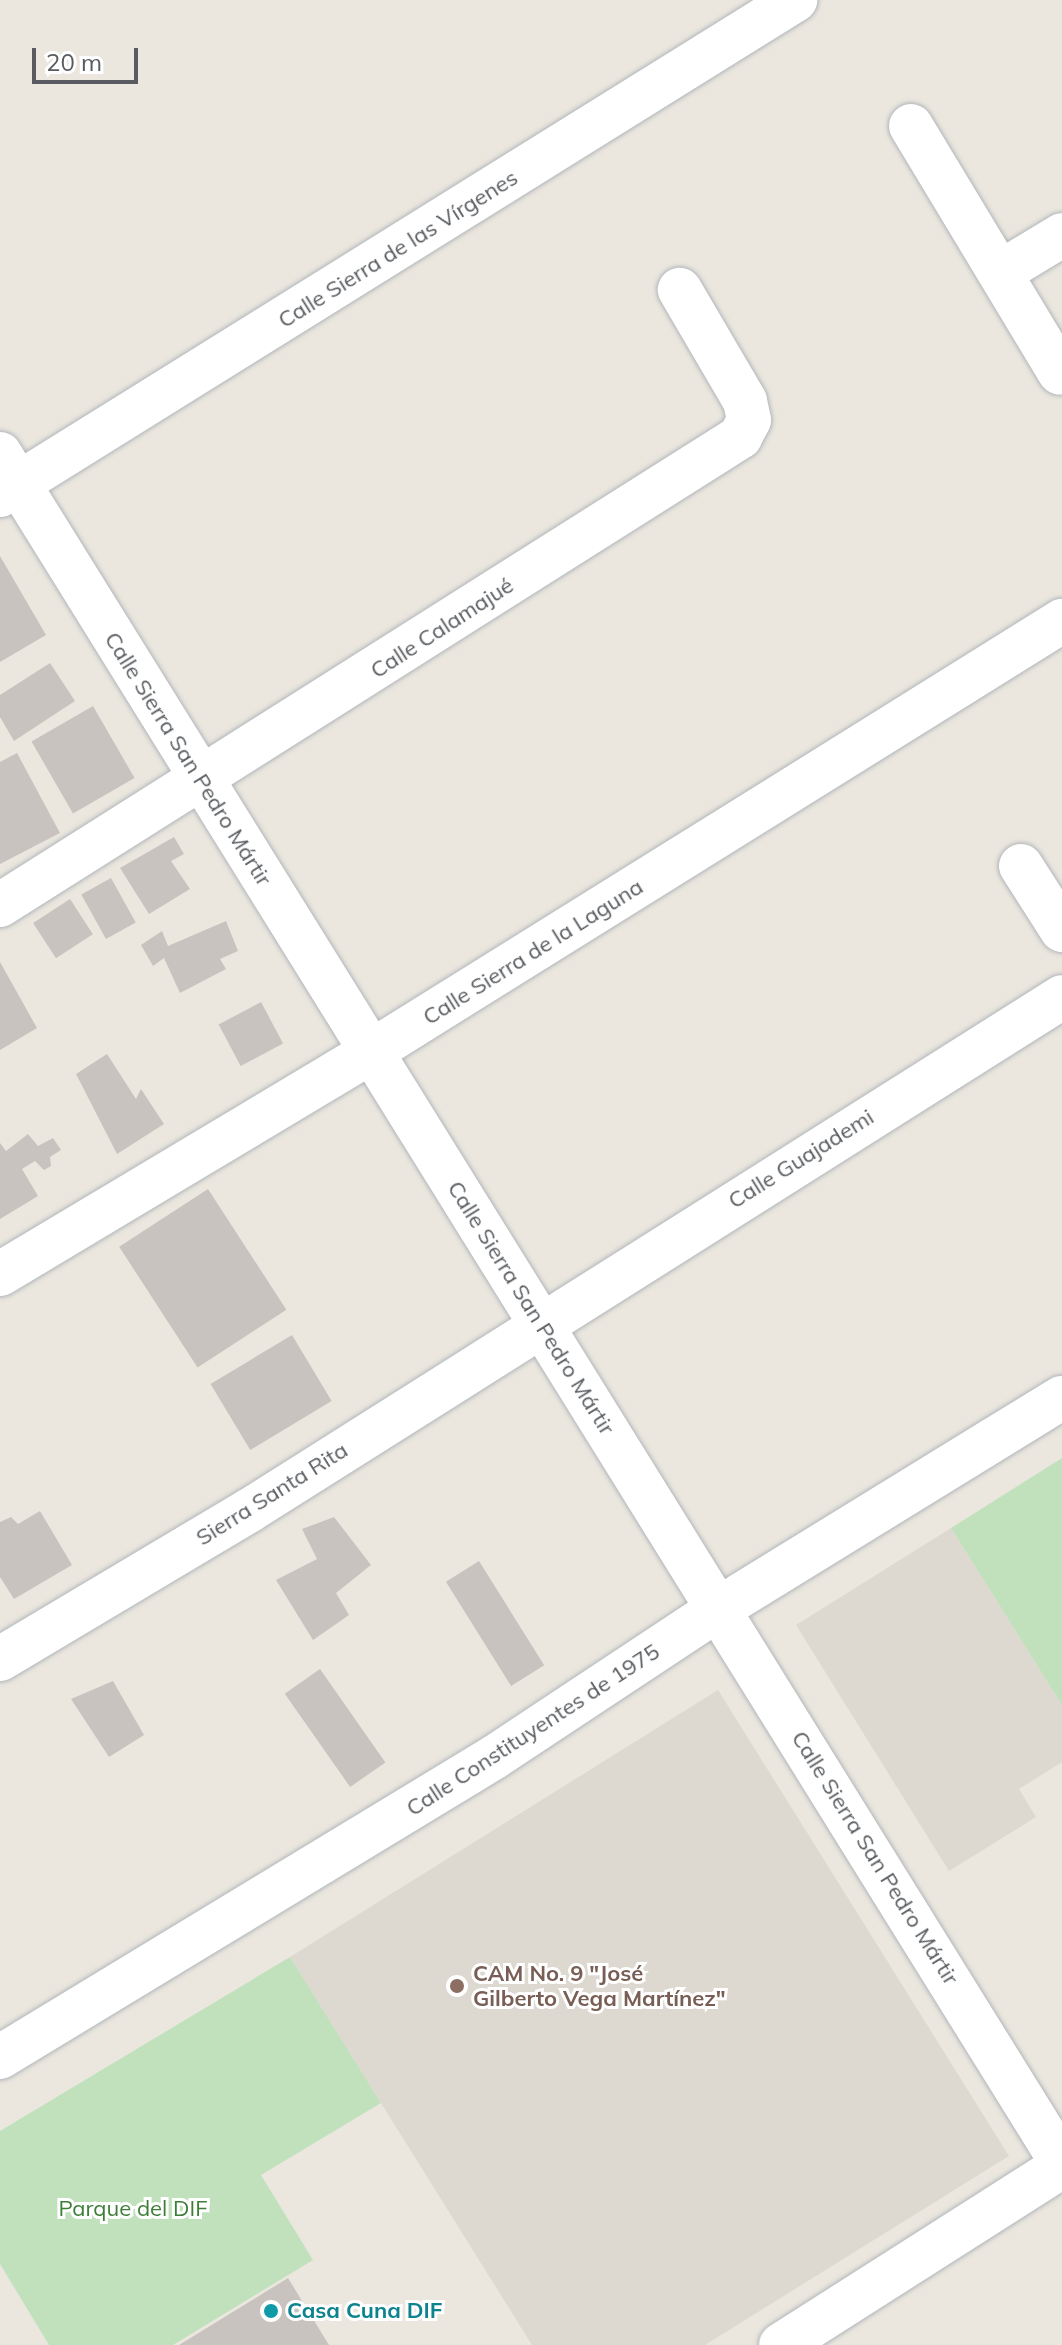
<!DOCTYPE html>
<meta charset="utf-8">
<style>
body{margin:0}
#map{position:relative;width:1062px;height:2345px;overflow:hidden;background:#ebe7df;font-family:Mulish,sans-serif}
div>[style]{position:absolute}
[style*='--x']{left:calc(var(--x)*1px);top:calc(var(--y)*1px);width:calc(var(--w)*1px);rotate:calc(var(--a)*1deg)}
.education>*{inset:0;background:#ddd8d0}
.green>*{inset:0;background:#c1e1bc}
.building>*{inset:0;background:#c8c3bf;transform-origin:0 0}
.roads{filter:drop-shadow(0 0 2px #b2b6ba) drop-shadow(0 0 2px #b2b6ba)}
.minor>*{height:44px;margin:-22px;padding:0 22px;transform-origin:22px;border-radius:22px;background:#fff}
.dots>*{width:22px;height:22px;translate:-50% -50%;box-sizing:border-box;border:4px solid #fff;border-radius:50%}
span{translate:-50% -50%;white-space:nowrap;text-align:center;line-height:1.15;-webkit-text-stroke:6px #fff;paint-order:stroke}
.street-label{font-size:22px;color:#585c60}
.education-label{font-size:22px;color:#785e54;font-weight:700}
.left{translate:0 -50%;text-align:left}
.park-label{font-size:22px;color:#3e7f38}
.culture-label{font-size:22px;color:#0d838f;font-weight:700}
.scale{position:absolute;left:32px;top:48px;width:106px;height:36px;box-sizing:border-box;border:4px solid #585c60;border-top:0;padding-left:10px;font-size:24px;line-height:28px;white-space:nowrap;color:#585c60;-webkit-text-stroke:6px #fff;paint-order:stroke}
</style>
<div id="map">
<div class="education">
<i style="clip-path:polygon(951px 1528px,1062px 1705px,1062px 1762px,1019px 1789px,1036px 1817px,949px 1871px,796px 1625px)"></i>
<i style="clip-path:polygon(718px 1690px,1009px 2156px,705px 2345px,532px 2345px,290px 1957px)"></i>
</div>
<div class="green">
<i style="clip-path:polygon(1062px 1458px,1062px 1705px,951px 1528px)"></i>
<i style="clip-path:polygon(290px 1957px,381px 2103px,261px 2175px,313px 2260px,173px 2345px,49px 2345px,0 2264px,0 2131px)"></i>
</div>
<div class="building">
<i style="clip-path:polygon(0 556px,46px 635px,0 662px)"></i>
<i style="clip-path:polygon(50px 663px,75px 701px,14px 741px,0 717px,0 695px)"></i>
<i style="left:93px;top:706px;width:83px;height:71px;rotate:60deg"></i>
<i style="clip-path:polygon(17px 753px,60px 833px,0 864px,0 762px)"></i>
<i style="clip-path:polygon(174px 837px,184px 854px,171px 861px,190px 889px,149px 914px,120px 868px)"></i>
<i style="left:111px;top:878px;width:51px;height:34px;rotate:61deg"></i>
<i style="left:70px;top:899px;width:42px;height:44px;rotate:57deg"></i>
<i style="clip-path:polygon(226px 921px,238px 951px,220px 959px,226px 969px,180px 993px,164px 958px,153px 966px,141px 945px,162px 931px,168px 946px)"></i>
<i style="clip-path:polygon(0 962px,37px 1028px,0 1050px)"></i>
<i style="left:261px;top:1002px;width:47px;height:48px;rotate:62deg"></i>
<i style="clip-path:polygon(107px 1054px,136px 1099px,141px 1089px,164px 1124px,117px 1154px,76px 1074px)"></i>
<i style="clip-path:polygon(28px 1134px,38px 1146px,53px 1138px,61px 1150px,50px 1157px,51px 1166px,44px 1170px,35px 1161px,22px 1169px,38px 1196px,0 1219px,0 1143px,6px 1151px)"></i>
<i style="left:208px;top:1189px;width:144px;height:106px;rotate:57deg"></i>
<i style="left:292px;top:1335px;width:77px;height:95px;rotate:59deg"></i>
<i style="clip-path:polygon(40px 1511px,72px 1565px,14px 1599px,0 1577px,0 1522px,11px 1517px,18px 1524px)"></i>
<i style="clip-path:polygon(334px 1517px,371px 1565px,336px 1593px,349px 1615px,313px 1640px,276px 1580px,317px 1559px,302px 1529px)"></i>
<i style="left:479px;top:1561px;width:123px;height:39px;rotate:58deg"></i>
<i style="left:320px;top:1669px;width:114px;height:43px;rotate:55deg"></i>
<i style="clip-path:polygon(113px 1681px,144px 1735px,109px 1757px,71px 1699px)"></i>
<i style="clip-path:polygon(288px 2278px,329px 2345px,179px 2345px)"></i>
</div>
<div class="roads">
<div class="minor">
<i style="--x:911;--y:126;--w:288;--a:58.9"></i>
<i style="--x:1001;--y:272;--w:71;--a:-31.2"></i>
<i style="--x:0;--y:454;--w:2012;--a:58.14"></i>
<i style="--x:0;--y:495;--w:937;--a:-31.91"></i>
<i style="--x:1021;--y:866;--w:76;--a:57.4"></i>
<i style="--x:0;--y:905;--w:876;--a:-32.31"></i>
<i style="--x:740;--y:437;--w:19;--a:-62"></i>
<i style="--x:749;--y:420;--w:19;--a:-102"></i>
<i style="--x:745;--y:401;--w:129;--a:-120.4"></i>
<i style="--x:0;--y:1274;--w:430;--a:-30.9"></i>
<i style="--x:369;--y:1053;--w:817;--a:-31.94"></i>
<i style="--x:0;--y:1659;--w:291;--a:-30.8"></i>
<i style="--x:250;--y:1510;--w:960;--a:-32.28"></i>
<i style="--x:0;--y:2057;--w:577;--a:-31.24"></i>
<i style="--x:493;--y:1758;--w:272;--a:-33.5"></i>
<i style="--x:720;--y:1608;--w:401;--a:-31.6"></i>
<i style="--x:781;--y:2345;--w:333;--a:-32.5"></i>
</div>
</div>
<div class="dots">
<i style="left:457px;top:1986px;background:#8d6e63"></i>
<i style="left:271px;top:2311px;background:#0f9aa8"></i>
</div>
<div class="street-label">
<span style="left:398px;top:249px;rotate:-32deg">Calle Sierra de las Vírgenes</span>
<span style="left:442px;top:628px;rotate:-33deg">Calle Calamajué</span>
<span style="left:188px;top:759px;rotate:58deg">Calle Sierra San Pedro Mártir</span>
<span style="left:533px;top:952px;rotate:-32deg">Calle Sierra de la Laguna</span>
<span style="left:801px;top:1159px;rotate:-32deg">Calle Guajademi</span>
<span style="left:531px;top:1308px;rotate:58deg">Calle Sierra San Pedro Mártir</span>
<span style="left:272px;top:1494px;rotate:-32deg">Sierra Santa Rita</span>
<span style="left:533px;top:1730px;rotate:-33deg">Calle Constituyentes de 1975</span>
<span style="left:875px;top:1858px;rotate:58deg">Calle Sierra San Pedro Mártir</span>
</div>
<div class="education-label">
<span class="left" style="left:473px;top:1986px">CAM No. 9 "José<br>Gilberto Vega Martínez"</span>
</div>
<div class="park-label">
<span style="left:133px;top:2209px">Parque del DIF</span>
</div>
<div class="culture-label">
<span class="left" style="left:287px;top:2311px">Casa Cuna DIF</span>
</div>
<div class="scale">20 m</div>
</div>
